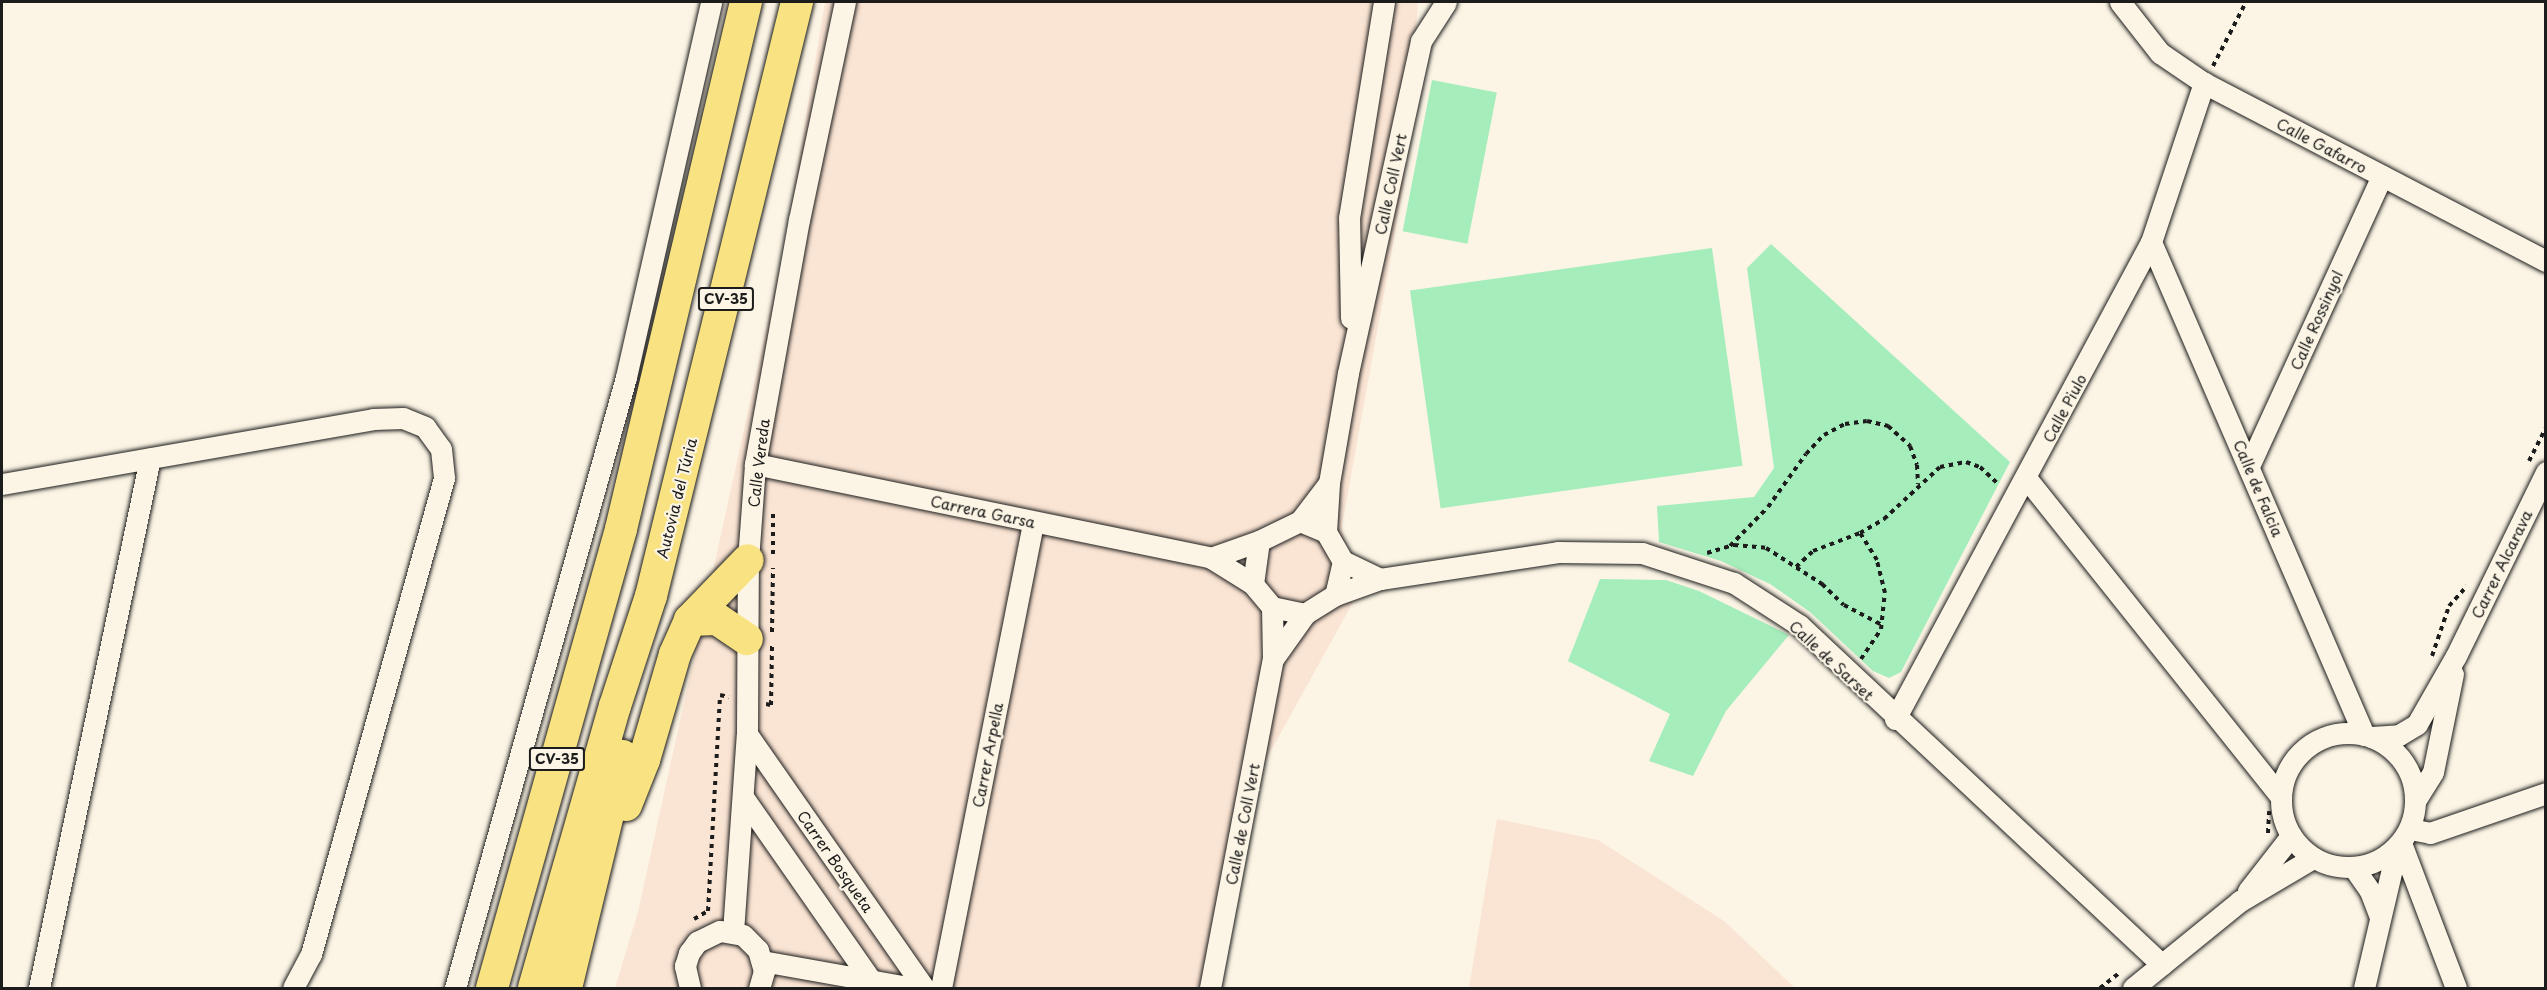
<!DOCTYPE html>
<meta charset="utf-8">
<style>
body{margin:0}
#map{position:relative;width:2547px;height:990px;overflow:hidden;background:#fcf5e5;font-family:"Playpen Sans",sans-serif}
div>[style]{position:absolute}
[style*='--x']{left:calc(var(--x)*1px);top:calc(var(--y)*1px);width:calc(var(--w)*1px);rotate:calc(var(--a)*1deg)}
.built>*{inset:0;background:#fae4d3}
.green>*{inset:0;background:#a5edbb;transform-origin:0 0}
.path>*{height:4px;margin-top:-2px;transform-origin:0;background:repeating-linear-gradient(90deg,#1c1c1c 0 4.5px,transparent 0 9px)}
.roads{filter:drop-shadow(0 0 2px #1c1c1c) drop-shadow(0 0 2px #1c1c1c)}
.minor>*{height:21px;margin:-10.5px;padding:0 10.5px;transform-origin:10.5px;border-radius:10.5px;background:#fcf5e5}
.minor>.ring{margin:-10.5px;padding:0;box-sizing:content-box;background:none;border:21px solid #fcf5e5;border-radius:50%}
.highway>*{height:32px;margin:-16px;padding:0 16px;transform-origin:16px;border-radius:16px;background:#f8e281}
span{translate:-50% -50%;white-space:nowrap;text-align:center;line-height:1.15;-webkit-text-stroke:4.5px #fcf5e5;paint-order:stroke}
.shield-label span{padding:2px 4px;background:#fcf5e5;border:2px solid;border-radius:4px;-webkit-text-stroke-width:0}
.shield-label{font-size:14px;color:#1c1c1c;font-weight:700}
.street-label{font-size:15px;color:#1c1c1c}
.frame{position:absolute;inset:0;border:3px solid #1c1c1c;pointer-events:none}
</style>
<div id="map">
<div class="built">
<i style="clip-path:polygon(825px 2px,1418px 2px,1404px 183px,1342px 526px,1352px 604px,1248px 792px,1220px 988px,615px 988px,638px 912px,785px 243px)"></i>
<i style="clip-path:polygon(1497px 819px,1598px 840px,1724px 921px,1795px 988px,1469px 988px)"></i>
</div>
<div class="green">
<i style="left:1432px;top:80px;width:66px;height:154px;rotate:11deg"></i>
<i style="clip-path:polygon(1771px 244px,2010px 462px,1901px 672px,1889px 678px,1873px 671px,1810px 612px,1770px 584px,1721px 561px,1659px 542px,1657px 506px,1754px 497px,1774px 468px,1747px 268px)"></i>
<i style="left:1712px;top:248px;width:220px;height:305px;rotate:82deg"></i>
<i style="clip-path:polygon(1600px 579px,1666px 580px,1699px 591px,1789px 635px,1726px 711px,1693px 776px,1649px 761px,1670px 714px,1568px 661px)"></i>
</div>
<div class="path">
<i style="--x:2213;--y:66;--w:72;--a:-62.7"></i>
<i style="--x:2529;--y:461;--w:38;--a:-63"></i>
<i style="--x:1730;--y:546;--w:54;--a:-45.7"></i>
<i style="--x:1768;--y:507;--w:65;--a:-54.4"></i>
<i style="--x:1806;--y:454;--w:26;--a:-47"></i>
<i style="--x:1824;--y:435;--w:24;--a:-28"></i>
<i style="--x:1845;--y:424;--w:22;--a:-8"></i>
<i style="--x:1867;--y:421;--w:22;--a:13"></i>
<i style="--x:1888;--y:426;--w:30;--a:42"></i>
<i style="--x:1910;--y:446;--w:20;--a:70"></i>
<i style="--x:1917;--y:465;--w:19;--a:87"></i>
<i style="--x:1707;--y:553;--w:28;--a:-17"></i>
<i style="--x:1734;--y:545;--w:32;--a:5"></i>
<i style="--x:1766;--y:548;--w:67;--a:32.7"></i>
<i style="--x:1822;--y:584;--w:30;--a:44"></i>
<i style="--x:1844;--y:605;--w:43;--a:27.8"></i>
<i style="--x:773;--y:554;--w:40;--a:-90"></i>
<i style="--x:1796;--y:567;--w:23;--a:-43"></i>
<i style="--x:1813;--y:551;--w:50;--a:-21"></i>
<i style="--x:772;--y:632;--w:64;--a:-89.1"></i>
<i style="--x:2432;--y:656;--w:53;--a:-71.2"></i>
<i style="--x:2449;--y:606;--w:27;--a:-48"></i>
<i style="--x:1861;--y:659;--w:36;--a:-56"></i>
<i style="--x:1881;--y:629;--w:36;--a:-84"></i>
<i style="--x:1885;--y:593;--w:34;--a:-104"></i>
<i style="--x:1877;--y:560;--w:32;--a:-122"></i>
<i style="--x:1860;--y:533;--w:28;--a:-30"></i>
<i style="--x:1884;--y:519;--w:76;--a:-42.9"></i>
<i style="--x:1940;--y:467;--w:26;--a:-11"></i>
<i style="--x:1966;--y:462;--w:15;--a:20"></i>
<i style="--x:1980;--y:467;--w:26;--a:43"></i>
<i style="--x:766;--y:704;--w:5;--a:11"></i>
<i style="--x:771;--y:705;--w:59;--a:-89"></i>
<i style="--x:2268;--y:833;--w:22;--a:-87"></i>
<i style="--x:694;--y:919;--w:16;--a:-30"></i>
<i style="--x:708;--y:911;--w:216;--a:-86.8"></i>
<i style="--x:720;--y:695;--w:9;--a:13"></i>
<i style="--x:2100;--y:988;--w:23;--a:-38"></i>
</div>
<div class="roads">
<div class="minor">
<i style="--x:2120;--y:2;--w:65;--a:51.9"></i>
<i style="--x:2160;--y:53;--w:53;--a:34.3"></i>
<i style="--x:2204;--y:83;--w:386;--a:27.5"></i>
<i style="--x:2151;--y:242;--w:537;--a:66.63"></i>
<i style="--x:1351;--y:318;--w:100;--a:-91.1"></i>
<i style="--x:1349;--y:218;--w:219;--a:-80.8"></i>
<i style="--x:755;--y:464;--w:466;--a:11.6"></i>
<i style="--x:2250;--y:464;--w:317;--a:-65.4"></i>
<i style="--x:2027;--y:479;--w:406;--a:51.4"></i>
<i style="--x:1329;--y:483;--w:112;--a:-80.2"></i>
<i style="--x:1348;--y:373;--w:340;--a:-77.6"></i>
<i style="--x:1421;--y:41;--w:46;--a:-57.3"></i>
<i style="--x:2;--y:484;--w:377;--a:-9.9"></i>
<i style="--x:373;--y:419;--w:30;--a:-2"></i>
<i style="--x:403;--y:418;--w:24;--a:22"></i>
<i style="--x:425;--y:427;--w:27;--a:54"></i>
<i style="--x:441;--y:449;--w:29;--a:84"></i>
<i style="--x:444;--y:478;--w:494;--a:105.6"></i>
<i style="--x:311;--y:954;--w:38;--a:118"></i>
<i style="--x:1300;--y:521;--w:48;--a:-52.7"></i>
<i style="--x:1329;--y:483;--w:49;--a:93.5"></i>
<i style="--x:1380;--y:579;--w:180;--a:-8.6"></i>
<i style="--x:1558;--y:552;--w:84;--a:0.7"></i>
<i style="--x:1642;--y:553;--w:97;--a:18.1"></i>
<i style="--x:1734;--y:583;--w:77;--a:32.9"></i>
<i style="--x:1799;--y:625;--w:497;--a:43.1"></i>
<i style="--x:1253;--y:584;--w:43;--a:-82.1"></i>
<i style="--x:1259;--y:541;--w:46;--a:-26"></i>
<i style="--x:1300;--y:521;--w:28;--a:23"></i>
<i style="--x:1326;--y:532;--w:34;--a:60"></i>
<i style="--x:1343;--y:561;--w:35;--a:103"></i>
<i style="--x:1335;--y:595;--w:36;--a:148"></i>
<i style="--x:1305;--y:614;--w:34;--a:-168"></i>
<i style="--x:1272;--y:607;--w:30;--a:-130"></i>
<i style="--x:1253;--y:584;--w:49;--a:-148.2"></i>
<i style="--x:1211;--y:558;--w:51;--a:-19.5"></i>
<i style="--x:1335;--y:595;--w:48;--a:-19.6"></i>
<i style="--x:1380;--y:579;--w:41;--a:-154.1"></i>
<i style="--x:1272;--y:607;--w:52;--a:88.9"></i>
<i style="--x:1273;--y:659;--w:55;--a:-54.6"></i>
<i style="--x:1895;--y:719;--w:541;--a:-61.78"></i>
<i style="--x:2151;--y:242;--w:168;--a:-71.6"></i>
<i class="ring" style="left:2281px;top:733px;width:113px;height:113px"></i>
<i style="--x:747;--y:734;--w:310;--a:55.1"></i>
<i style="--x:2372;--y:737;--w:27;--a:-4"></i>
<i style="--x:2399;--y:735;--w:21;--a:-31"></i>
<i style="--x:2417;--y:724;--w:78;--a:-60.2"></i>
<i style="--x:2456;--y:656;--w:205;--a:-63.9"></i>
<i style="--x:743;--y:797;--w:233;--a:55.1"></i>
<i style="--x:2415;--y:801;--w:34;--a:-58"></i>
<i style="--x:2433;--y:772;--w:100;--a:-78.5"></i>
<i style="--x:2410;--y:829;--w:20;--a:11"></i>
<i style="--x:2430;--y:833;--w:123;--a:-19"></i>
<i style="--x:2401;--y:843;--w:155;--a:69.2"></i>
<i style="--x:2354;--y:868;--w:28;--a:55"></i>
<i style="--x:2370;--y:891;--w:28;--a:69"></i>
<i style="--x:2248;--y:891;--w:70;--a:-52"></i>
<i style="--x:733;--y:932;--w:198;--a:-86"></i>
<i style="--x:747;--y:734;--w:174;--a:-89.7"></i>
<i style="--x:748;--y:560;--w:96;--a:-85.8"></i>
<i style="--x:755;--y:464;--w:248;--a:-79.8"></i>
<i style="--x:799;--y:220;--w:223;--a:-78.1"></i>
<i style="--x:762;--y:961;--w:154;--a:10.1"></i>
<i style="--x:39;--y:988;--w:541;--a:-78.17"></i>
<i style="--x:455;--y:988;--w:634;--a:-74.36"></i>
<i style="--x:626;--y:377;--w:385;--a:-77.2"></i>
<i style="--x:690;--y:988;--w:23;--a:-103"></i>
<i style="--x:685;--y:966;--w:14;--a:-73"></i>
<i style="--x:689;--y:953;--w:14;--a:-54"></i>
<i style="--x:697;--y:942;--w:25;--a:-26"></i>
<i style="--x:720;--y:931;--w:23;--a:10"></i>
<i style="--x:743;--y:935;--w:21;--a:45"></i>
<i style="--x:758;--y:950;--w:22;--a:74"></i>
<i style="--x:764;--y:971;--w:18;--a:106"></i>
<i style="--x:941;--y:988;--w:475;--a:-78.8"></i>
<i style="--x:1210;--y:988;--w:335;--a:-79.2"></i>
<i style="--x:2133;--y:988;--w:138;--a:-39.1"></i>
<i style="--x:2240;--y:901;--w:85;--a:-30.5"></i>
<i style="--x:2364;--y:988;--w:145;--a:-76.8"></i>
</div>
<div class="highway">
<i style="--x:690;--y:620;--w:27;--a:-2"></i>
<i style="--x:717;--y:619;--w:36;--a:34"></i>
<i style="--x:626;--y:805;--w:48;--a:-68.2"></i>
<i style="--x:644;--y:760;--w:110;--a:-73.7"></i>
<i style="--x:675;--y:654;--w:37;--a:-66"></i>
<i style="--x:690;--y:620;--w:83;--a:-46"></i>
<i style="--x:492;--y:988;--w:477;--a:-74.3"></i>
<i style="--x:621;--y:529;--w:542;--a:-76.66"></i>
<i style="--x:534;--y:988;--w:293;--a:-74"></i>
<i style="--x:615;--y:706;--w:116;--a:-71.9"></i>
<i style="--x:651;--y:596;--w:612;--a:-76.19"></i>
<i style="--x:566;--y:988;--w:239;--a:-76.4"></i>
</div>
</div>
<div class="shield-label">
<span style="left:726px;top:299px">CV-35</span>
<span style="left:557px;top:759px">CV-35</span>
</div>
<div class="street-label">
<span style="left:2322px;top:145px;rotate:28deg">Calle Gafarro</span>
<span style="left:1390px;top:184px;rotate:-78deg">Calle Coll Vert</span>
<span style="left:2316px;top:320px;rotate:-66deg">Calle Rossinyol</span>
<span style="left:2064px;top:408px;rotate:-62deg">Calle Piulo</span>
<span style="left:758px;top:463px;rotate:-83deg">Calle Vereda</span>
<span style="left:2259px;top:488px;rotate:67deg">Calle de Falcia</span>
<span style="left:676px;top:498px;rotate:-76deg">Autovia del Túria</span>
<span style="left:983px;top:511px;rotate:12deg">Carrera Garsa</span>
<span style="left:2501px;top:564px;rotate:-64deg">Carrer Alcarava</span>
<span style="left:1832px;top:660px;rotate:43deg">Calle de Sarset</span>
<span style="left:987px;top:755px;rotate:-79deg">Carrer Arpella</span>
<span style="left:1242px;top:824px;rotate:-79deg">Calle de Coll Vert</span>
<span style="left:836px;top:861px;rotate:55deg">Carrer Bosqueta</span>
</div>
<div class="frame"></div>
</div>
